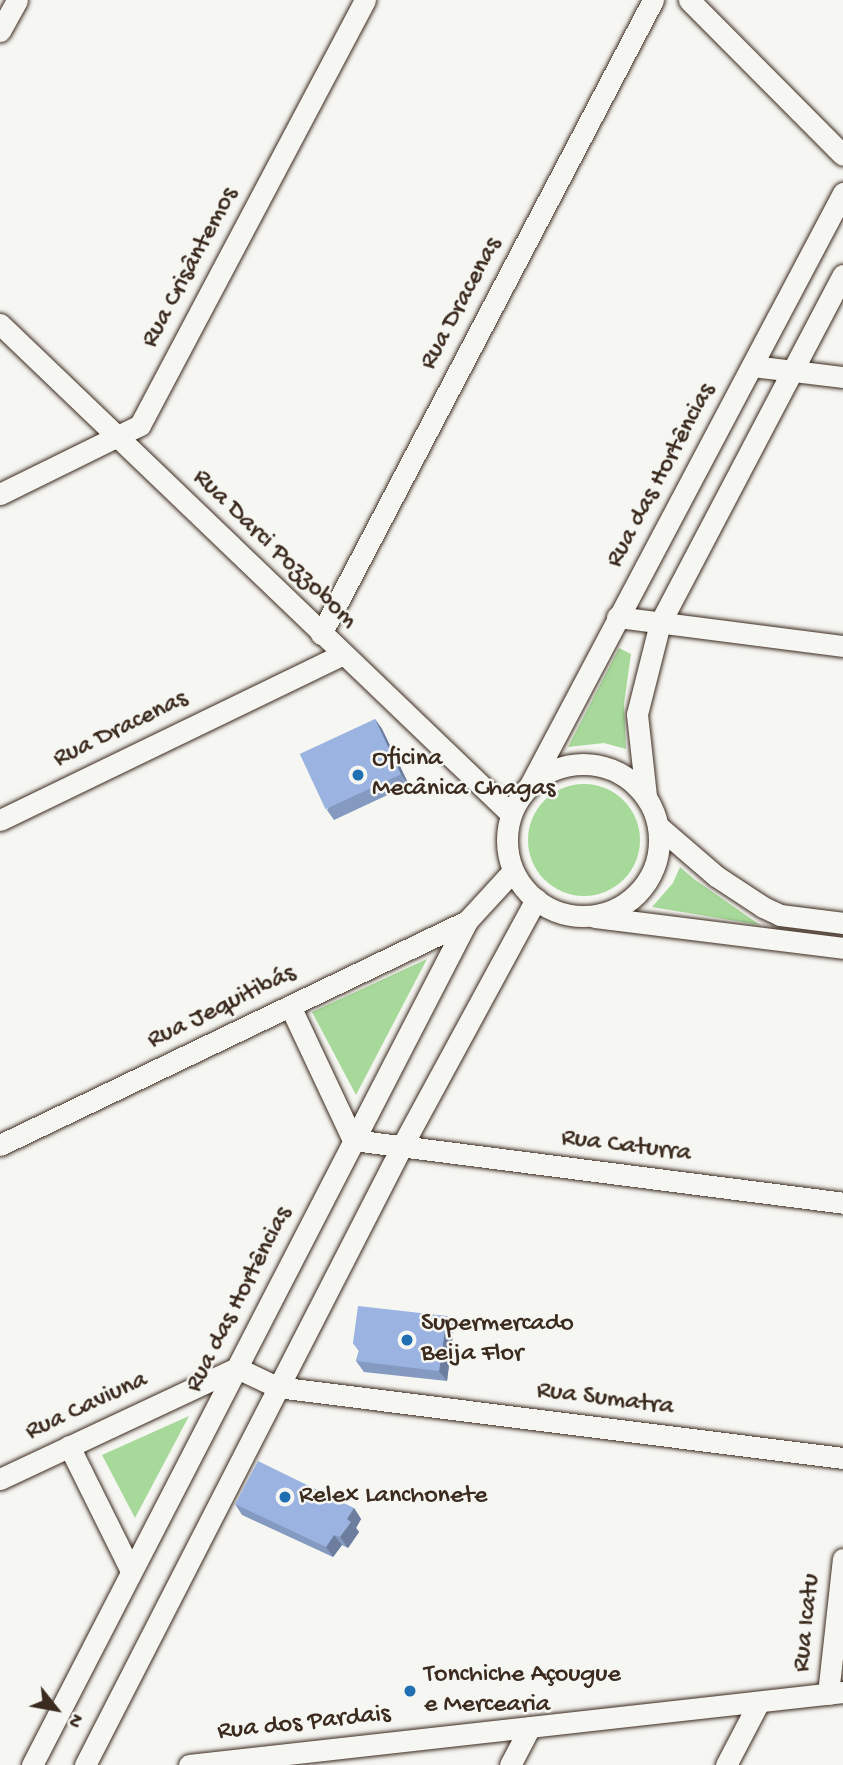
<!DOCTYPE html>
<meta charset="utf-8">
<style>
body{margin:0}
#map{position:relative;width:843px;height:1765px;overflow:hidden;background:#f6f6f2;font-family:"Gochi Hand",sans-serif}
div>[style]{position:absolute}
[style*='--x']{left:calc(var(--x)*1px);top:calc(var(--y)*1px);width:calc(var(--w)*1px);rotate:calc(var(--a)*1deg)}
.green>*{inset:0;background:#a7d99a}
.round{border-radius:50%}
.roads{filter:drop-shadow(0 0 2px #3b2a1e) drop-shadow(0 0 2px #3b2a1e)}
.minor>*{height:21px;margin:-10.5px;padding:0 10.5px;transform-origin:10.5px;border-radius:10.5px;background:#f6f6f2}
.minor>.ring{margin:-10.5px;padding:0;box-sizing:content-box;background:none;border:21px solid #f6f6f2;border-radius:50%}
.wall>*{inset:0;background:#849ac1}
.shaded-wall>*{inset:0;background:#6c7d9d}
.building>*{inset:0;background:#9ab3e0;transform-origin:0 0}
.dots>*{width:19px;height:19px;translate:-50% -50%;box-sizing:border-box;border:4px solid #f6f6f2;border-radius:50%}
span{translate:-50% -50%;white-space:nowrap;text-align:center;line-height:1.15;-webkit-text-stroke:5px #f6f6f2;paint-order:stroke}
.street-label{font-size:26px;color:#3b2a1e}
.poi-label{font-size:26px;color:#3b2a1e}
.left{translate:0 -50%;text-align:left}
.north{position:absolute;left:21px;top:1674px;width:70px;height:70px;-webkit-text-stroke:5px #f6f6f2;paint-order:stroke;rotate:121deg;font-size:19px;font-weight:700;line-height:28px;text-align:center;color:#3b2a1e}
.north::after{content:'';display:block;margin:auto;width:24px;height:32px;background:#3b2a1e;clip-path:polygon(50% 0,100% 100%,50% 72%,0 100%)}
</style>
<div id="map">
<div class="green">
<i style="clip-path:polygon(619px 648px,631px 654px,624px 704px,626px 749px,604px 743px,568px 747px)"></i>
<i class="round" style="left:528px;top:784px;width:112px;height:112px"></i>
<i style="clip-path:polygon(680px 867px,694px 879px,760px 925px,652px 907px,673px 883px)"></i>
<i style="clip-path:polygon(427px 959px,356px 1095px,312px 1012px)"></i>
<i style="clip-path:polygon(189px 1416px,135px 1518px,102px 1455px)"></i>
</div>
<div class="roads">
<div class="minor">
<i style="--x:689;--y:0;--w:218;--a:45.2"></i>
<i style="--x:0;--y:31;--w:35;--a:-61"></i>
<i style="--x:0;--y:324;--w:708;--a:43.8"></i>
<i style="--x:753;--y:366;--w:91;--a:7"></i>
<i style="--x:0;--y:494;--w:156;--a:-26.2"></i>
<i style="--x:140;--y:425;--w:481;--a:-62.1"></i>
<i style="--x:617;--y:617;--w:228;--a:7.3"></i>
<i style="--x:321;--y:634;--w:716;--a:-62.36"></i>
<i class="ring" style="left:507px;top:764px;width:131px;height:131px"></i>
<i style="--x:530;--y:785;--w:670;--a:-62.13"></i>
<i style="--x:646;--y:796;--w:82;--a:-96.3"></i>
<i style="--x:637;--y:714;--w:94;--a:-75.8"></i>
<i style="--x:660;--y:623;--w:393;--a:-62.3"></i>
<i style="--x:0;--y:820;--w:380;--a:-25.8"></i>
<i style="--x:658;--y:826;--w:77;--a:40.8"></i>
<i style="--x:716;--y:876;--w:56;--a:33.4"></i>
<i style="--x:763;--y:907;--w:19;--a:25"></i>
<i style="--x:780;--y:915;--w:64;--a:7.2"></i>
<i style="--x:595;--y:917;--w:250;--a:7.1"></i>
<i style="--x:290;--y:1006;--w:148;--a:64.8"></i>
<i style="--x:353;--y:1140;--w:494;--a:7.3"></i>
<i style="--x:0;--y:1145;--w:518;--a:-25.63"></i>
<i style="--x:69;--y:1446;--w:137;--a:63.6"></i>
<i style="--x:0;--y:1479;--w:262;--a:-25.1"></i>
<i style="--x:237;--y:1368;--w:44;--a:25.4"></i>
<i style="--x:277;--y:1387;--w:570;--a:7.15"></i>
<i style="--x:828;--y:1694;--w:136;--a:-83.7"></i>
<i style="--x:32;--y:1765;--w:950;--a:-62.73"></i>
<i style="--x:467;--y:921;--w:68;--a:-47.4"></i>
<i style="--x:85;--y:1765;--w:695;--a:-62.88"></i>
<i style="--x:402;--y:1146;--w:281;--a:-61.5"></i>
<i style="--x:189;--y:1765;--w:658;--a:-6.37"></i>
<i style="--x:510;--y:1765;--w:43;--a:-62.2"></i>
<i style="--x:726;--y:1765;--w:71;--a:-62.4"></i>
</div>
</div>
<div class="wall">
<i style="clip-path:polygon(375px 719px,382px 729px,409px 785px,334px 820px,327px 810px)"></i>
<i style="clip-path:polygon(454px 1326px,447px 1381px,364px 1372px,356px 1361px,359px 1351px,353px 1343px)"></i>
<i style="clip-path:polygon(235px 1504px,354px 1508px,361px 1519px,356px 1528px,359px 1532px,348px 1548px,342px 1545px,333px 1557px,242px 1515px)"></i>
</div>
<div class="shaded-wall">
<i style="clip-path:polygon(375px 719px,382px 729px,409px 785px,401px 774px)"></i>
<i style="clip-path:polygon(447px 1316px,454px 1326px,447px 1381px,439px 1371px)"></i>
<i style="clip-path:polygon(354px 1508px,361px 1519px,356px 1528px,359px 1532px,348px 1548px,340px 1537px,347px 1519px)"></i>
<i style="clip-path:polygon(334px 1535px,342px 1545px,333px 1557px,326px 1547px)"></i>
</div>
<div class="building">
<i style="left:375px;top:719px;width:61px;height:83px;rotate:65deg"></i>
<i style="clip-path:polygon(358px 1306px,447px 1316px,439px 1371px,356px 1361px,359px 1350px,353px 1343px)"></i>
<i style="clip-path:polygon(258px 1461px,354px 1508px,347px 1519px,351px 1522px,340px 1537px,334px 1535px,326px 1547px,235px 1504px)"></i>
</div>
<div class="dots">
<i style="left:358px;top:775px;background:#1f6fb2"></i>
<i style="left:407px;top:1340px;background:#1f6fb2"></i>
<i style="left:285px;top:1497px;background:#1f6fb2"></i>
<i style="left:410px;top:1691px;background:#1f6fb2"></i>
</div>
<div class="street-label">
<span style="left:191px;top:268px;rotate:-62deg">Rua Crisântemos</span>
<span style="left:462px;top:304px;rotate:-62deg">Rua Dracenas</span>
<span style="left:662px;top:476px;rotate:-62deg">Rua das Hortências</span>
<span style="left:274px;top:550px;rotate:44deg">Rua Darci Pozzobom</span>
<span style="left:121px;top:730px;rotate:-26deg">Rua Dracenas</span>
<span style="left:222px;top:1008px;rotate:-26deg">Rua Jequitibás</span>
<span style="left:626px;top:1147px;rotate:7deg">Rua Caturra</span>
<span style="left:240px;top:1300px;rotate:-63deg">Rua das Hortências</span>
<span style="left:605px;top:1400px;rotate:7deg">Rua Sumatra</span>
<span style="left:87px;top:1407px;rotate:-25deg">Rua Caviuna</span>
<span style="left:808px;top:1623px;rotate:-84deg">Rua Icatu</span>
<span style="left:304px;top:1724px;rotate:-6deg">Rua dos Pardais</span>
</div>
<div class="poi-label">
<span class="left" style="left:372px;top:775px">Oficina<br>Mecânica Chagas</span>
<span class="left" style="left:421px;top:1340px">Supermercado<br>Beija Flor</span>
<span class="left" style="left:299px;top:1497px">Relex Lanchonete</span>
<span class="left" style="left:424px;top:1691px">Tonchiche Açougue<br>e Mercearia</span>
</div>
<div class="north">N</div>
</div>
